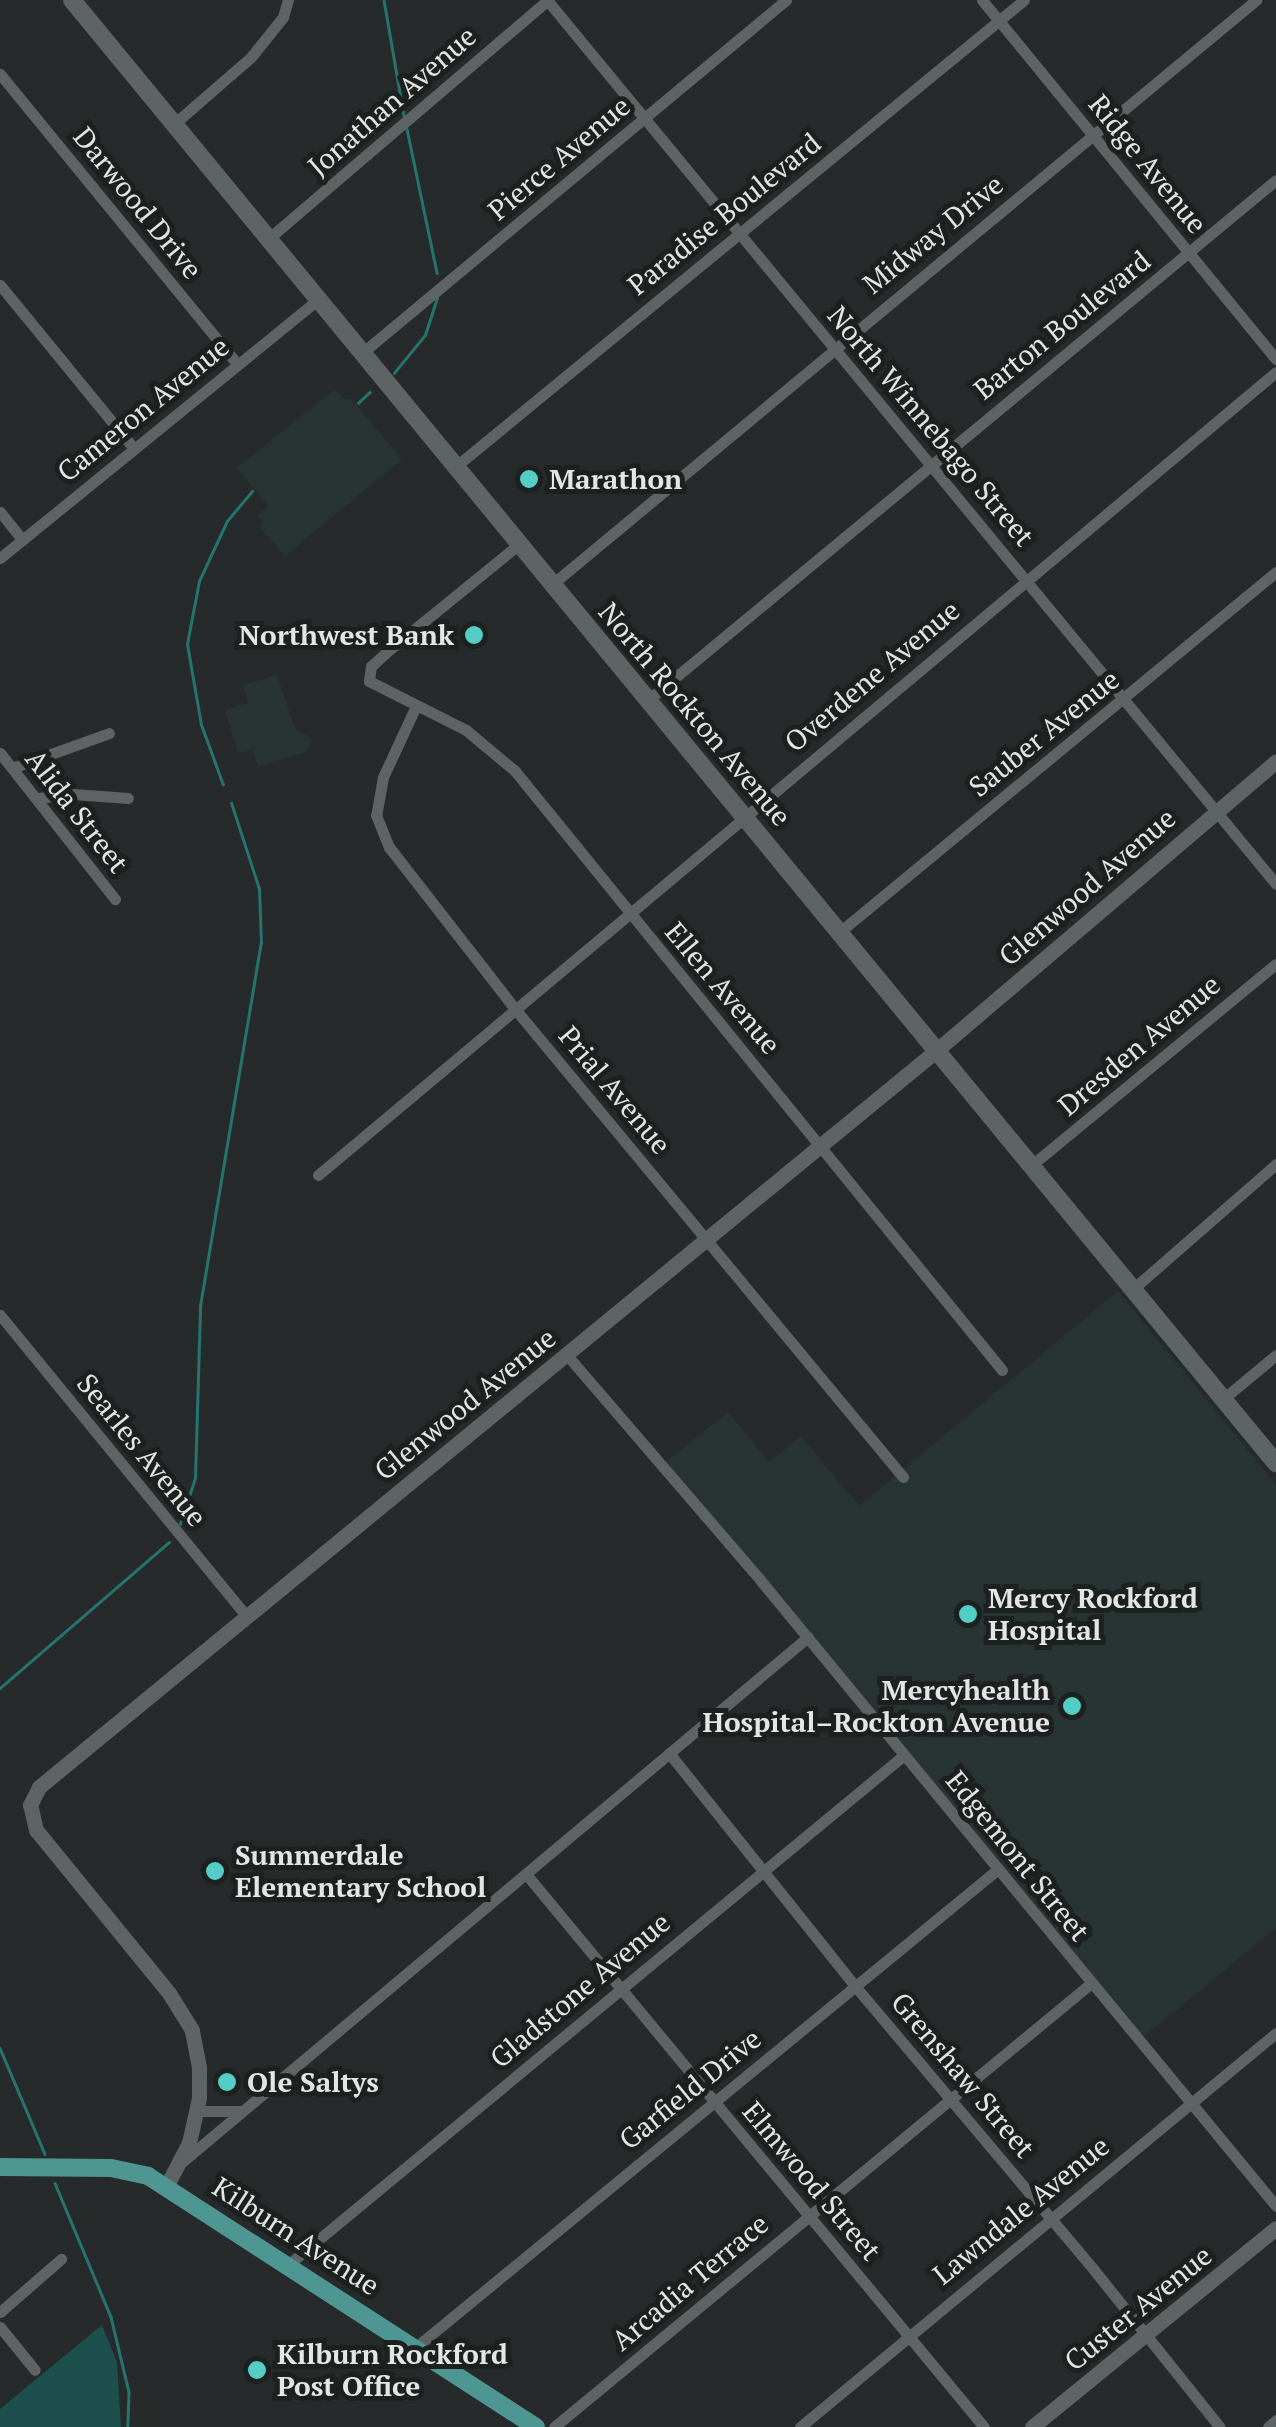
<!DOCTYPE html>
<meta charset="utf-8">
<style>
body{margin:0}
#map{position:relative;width:1276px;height:2427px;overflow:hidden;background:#262a2a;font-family:"PT Serif",serif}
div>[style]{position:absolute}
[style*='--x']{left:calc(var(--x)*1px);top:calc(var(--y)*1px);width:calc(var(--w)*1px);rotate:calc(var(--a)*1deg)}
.built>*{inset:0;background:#283433}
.green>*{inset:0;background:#1d4f4c}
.stream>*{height:2.5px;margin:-1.25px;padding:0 1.25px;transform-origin:1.25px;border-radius:1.25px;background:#267470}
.minor>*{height:11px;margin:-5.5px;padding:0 5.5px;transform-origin:5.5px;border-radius:5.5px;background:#5e6363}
.tertiary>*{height:15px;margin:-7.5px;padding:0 7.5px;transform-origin:7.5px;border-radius:7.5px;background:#5e6363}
.secondary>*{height:18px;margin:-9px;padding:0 9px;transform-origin:9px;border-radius:9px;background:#5e6363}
.primary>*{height:18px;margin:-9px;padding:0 9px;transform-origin:9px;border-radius:9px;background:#4e9692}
.dots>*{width:28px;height:28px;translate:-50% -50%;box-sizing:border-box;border:5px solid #1c2120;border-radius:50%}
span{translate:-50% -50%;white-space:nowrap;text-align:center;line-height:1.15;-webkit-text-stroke:10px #1c2120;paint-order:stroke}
.street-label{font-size:28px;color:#e3e6e5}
.poi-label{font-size:28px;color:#e3e6e5;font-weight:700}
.left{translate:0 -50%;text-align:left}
.right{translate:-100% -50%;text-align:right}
</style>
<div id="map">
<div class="built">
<i style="clip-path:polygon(335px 389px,344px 399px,351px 399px,402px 459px,285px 556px,259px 526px,263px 523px,257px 516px,268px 506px,237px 468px)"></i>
<i style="clip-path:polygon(277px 675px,295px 729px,313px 739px,306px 752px,258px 767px,252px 749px,238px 753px,225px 710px,248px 703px,243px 685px)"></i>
<i style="clip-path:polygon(1118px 1291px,1276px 1485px,1276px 1928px,1142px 2038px,666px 1462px,728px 1412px,769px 1462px,801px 1436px,859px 1506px)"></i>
</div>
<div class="green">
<i style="clip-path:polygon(102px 2325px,117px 2362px,121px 2427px,0 2427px,0 2409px)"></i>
</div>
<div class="stream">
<i style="--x:384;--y:0;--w:118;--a:80.2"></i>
<i style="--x:407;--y:129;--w:147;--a:78.2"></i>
<i style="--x:394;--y:373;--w:49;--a:-50.8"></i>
<i style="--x:425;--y:335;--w:39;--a:-72"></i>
<i style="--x:358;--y:403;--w:16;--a:-43"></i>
<i style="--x:223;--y:785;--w:64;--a:-110.1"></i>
<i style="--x:201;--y:725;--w:82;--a:-99.8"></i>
<i style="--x:187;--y:644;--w:64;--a:-79.2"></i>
<i style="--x:199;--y:581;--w:66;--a:-65"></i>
<i style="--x:227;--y:521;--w:39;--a:-50"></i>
<i style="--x:180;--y:1524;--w:48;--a:-71.9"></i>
<i style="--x:195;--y:1478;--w:172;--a:-88.3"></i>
<i style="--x:200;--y:1306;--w:368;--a:-80.5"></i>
<i style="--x:261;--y:943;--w:54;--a:-92.1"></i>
<i style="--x:259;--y:889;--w:90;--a:-108"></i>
<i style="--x:0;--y:1688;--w:223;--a:-40.8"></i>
<i style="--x:0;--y:2048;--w:115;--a:67"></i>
<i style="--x:55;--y:2183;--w:145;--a:67.3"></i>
<i style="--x:111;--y:2317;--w:77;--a:76.5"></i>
<i style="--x:129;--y:2392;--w:35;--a:92"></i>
</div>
<div class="minor">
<i style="--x:547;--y:0;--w:1146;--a:50.49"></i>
<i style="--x:982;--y:0;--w:464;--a:50.7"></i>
<i style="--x:0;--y:74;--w:375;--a:50.7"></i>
<i style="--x:174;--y:124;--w:102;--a:-41"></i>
<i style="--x:251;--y:57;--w:51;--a:-51.3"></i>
<i style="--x:283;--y:17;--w:18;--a:-74"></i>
<i style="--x:268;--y:239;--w:368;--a:-40.5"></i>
<i style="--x:0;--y:285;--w:212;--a:50.7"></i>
<i style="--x:362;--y:353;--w:552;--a:-39.78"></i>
<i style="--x:455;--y:467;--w:736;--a:-39.38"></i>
<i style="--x:0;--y:512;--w:36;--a:51"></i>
<i style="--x:518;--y:545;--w:166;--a:140.9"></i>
<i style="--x:389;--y:650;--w:24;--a:138"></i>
<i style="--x:371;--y:666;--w:15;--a:98"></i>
<i style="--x:369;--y:681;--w:109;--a:26.8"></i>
<i style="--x:466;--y:730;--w:64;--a:39.9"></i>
<i style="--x:515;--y:771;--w:772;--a:50.89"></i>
<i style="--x:0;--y:558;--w:409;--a:-39.1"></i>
<i style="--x:550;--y:586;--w:918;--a:-39.69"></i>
<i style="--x:648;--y:700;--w:815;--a:-39.63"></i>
<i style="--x:416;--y:706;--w:78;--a:114.9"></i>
<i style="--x:383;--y:777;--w:39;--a:100"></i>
<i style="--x:376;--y:815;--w:35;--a:68"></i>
<i style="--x:389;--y:847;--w:205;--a:52.1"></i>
<i style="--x:515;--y:1009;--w:608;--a:50.34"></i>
<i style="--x:0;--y:753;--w:186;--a:51.8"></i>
<i style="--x:12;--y:768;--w:103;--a:-19.8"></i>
<i style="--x:38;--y:798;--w:35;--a:-7"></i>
<i style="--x:73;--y:794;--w:55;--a:4.2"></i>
<i style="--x:842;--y:930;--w:563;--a:-39.52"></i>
<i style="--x:1033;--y:1164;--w:315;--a:-39.5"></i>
<i style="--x:318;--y:1175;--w:1250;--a:-39.97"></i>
<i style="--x:1134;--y:1288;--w:189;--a:-41.1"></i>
<i style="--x:0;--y:1315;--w:389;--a:50.7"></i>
<i style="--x:566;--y:1354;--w:299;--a:49.3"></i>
<i style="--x:761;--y:1581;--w:810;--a:50.51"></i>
<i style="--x:1223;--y:1399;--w:69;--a:-39.7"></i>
<i style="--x:669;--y:1753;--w:298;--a:51.4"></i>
<i style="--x:855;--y:1986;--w:371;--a:49.9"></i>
<i style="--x:1094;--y:2270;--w:201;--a:51.3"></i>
<i style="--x:526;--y:1874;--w:718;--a:50.37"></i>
<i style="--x:197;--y:2111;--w:43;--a:0"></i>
<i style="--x:182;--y:2162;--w:817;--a:-39.99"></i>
<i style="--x:289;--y:2264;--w:798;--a:-39.61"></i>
<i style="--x:0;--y:2312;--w:81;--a:-41"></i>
<i style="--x:0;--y:2327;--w:55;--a:50.9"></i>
<i style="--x:416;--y:2347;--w:752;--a:-39.39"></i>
<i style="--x:554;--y:2427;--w:695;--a:-39.57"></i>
<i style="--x:800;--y:2427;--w:618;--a:-39.62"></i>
<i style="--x:1268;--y:2427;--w:11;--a:-41"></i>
</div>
<div class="tertiary">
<i style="--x:167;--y:2185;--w:47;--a:-62.4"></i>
<i style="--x:189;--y:2143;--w:46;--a:-77.5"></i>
<i style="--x:199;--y:2098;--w:31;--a:-90"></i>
<i style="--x:199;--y:2067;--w:38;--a:-101"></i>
<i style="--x:192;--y:2030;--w:44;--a:-121.9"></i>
<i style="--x:169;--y:1993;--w:210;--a:-129.2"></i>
<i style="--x:36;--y:1830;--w:26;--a:-103"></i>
<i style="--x:30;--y:1805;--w:20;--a:-63"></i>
<i style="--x:39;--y:1787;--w:1163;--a:-39.38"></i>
<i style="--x:938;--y:1049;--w:444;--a:-40.4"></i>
<i style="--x:1032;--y:2427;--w:315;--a:-39.2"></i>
</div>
<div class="secondary">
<i style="--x:72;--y:0;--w:1895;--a:50.55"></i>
</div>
<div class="primary">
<i style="--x:0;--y:2167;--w:111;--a:0.5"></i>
<i style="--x:111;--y:2168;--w:38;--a:12"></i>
<i style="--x:148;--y:2176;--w:462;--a:32.9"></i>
</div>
<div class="dots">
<i style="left:529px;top:479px;background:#54cdc6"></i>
<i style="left:474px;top:635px;background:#54cdc6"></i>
<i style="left:968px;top:1614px;background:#54cdc6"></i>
<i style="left:1072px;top:1706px;background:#54cdc6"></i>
<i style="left:215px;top:1871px;background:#54cdc6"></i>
<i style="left:227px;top:2082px;background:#54cdc6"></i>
<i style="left:257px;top:2370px;background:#54cdc6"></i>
</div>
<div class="street-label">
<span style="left:392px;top:101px;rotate:-41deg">Jonathan Avenue</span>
<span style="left:559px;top:158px;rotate:-40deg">Pierce Avenue</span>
<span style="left:1148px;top:164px;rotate:51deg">Ridge Avenue</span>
<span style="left:138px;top:203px;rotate:51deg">Darwood Drive</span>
<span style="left:724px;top:214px;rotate:-39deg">Paradise Boulevard</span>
<span style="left:933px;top:234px;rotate:-39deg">Midway Drive</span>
<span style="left:1062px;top:325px;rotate:-39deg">Barton Boulevard</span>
<span style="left:143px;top:409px;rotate:-39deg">Cameron Avenue</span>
<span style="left:931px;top:426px;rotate:50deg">North Winnebago Street</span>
<span style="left:872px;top:676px;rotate:-40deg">Overdene Avenue</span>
<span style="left:695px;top:714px;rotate:50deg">North Rockton Avenue</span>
<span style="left:1044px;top:733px;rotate:-39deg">Sauber Avenue</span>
<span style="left:77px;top:811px;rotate:52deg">Alida Street</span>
<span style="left:1087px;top:887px;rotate:-41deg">Glenwood Avenue</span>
<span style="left:723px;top:988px;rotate:50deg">Ellen Avenue</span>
<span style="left:1139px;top:1045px;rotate:-40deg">Dresden Avenue</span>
<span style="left:615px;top:1090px;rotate:50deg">Prial Avenue</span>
<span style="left:465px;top:1404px;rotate:-39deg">Glenwood Avenue</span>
<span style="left:142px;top:1450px;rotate:51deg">Searles Avenue</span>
<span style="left:1018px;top:1856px;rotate:51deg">Edgemont Street</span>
<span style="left:580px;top:1990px;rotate:-40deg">Gladstone Avenue</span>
<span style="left:963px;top:2075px;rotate:50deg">Grenshaw Street</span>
<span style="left:690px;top:2089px;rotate:-39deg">Garfield Drive</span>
<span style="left:812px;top:2181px;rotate:50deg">Elmwood Street</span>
<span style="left:1021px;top:2210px;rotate:-39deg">Lawndale Avenue</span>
<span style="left:296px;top:2236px;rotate:33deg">Kilburn Avenue</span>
<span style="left:690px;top:2282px;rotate:-40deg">Arcadia Terrace</span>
<span style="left:1138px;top:2308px;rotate:-39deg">Custer Avenue</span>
</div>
<div class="poi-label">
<span class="left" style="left:549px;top:479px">Marathon</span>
<span class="right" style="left:454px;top:635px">Northwest Bank</span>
<span class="left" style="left:988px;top:1614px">Mercy Rockford<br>Hospital</span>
<span class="right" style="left:1050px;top:1706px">Mercyhealth<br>Hospital–Rockton Avenue</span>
<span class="left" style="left:235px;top:1871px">Summerdale<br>Elementary School</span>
<span class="left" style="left:247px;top:2082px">Ole Saltys</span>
<span class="left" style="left:277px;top:2370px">Kilburn Rockford<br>Post Office</span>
</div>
</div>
